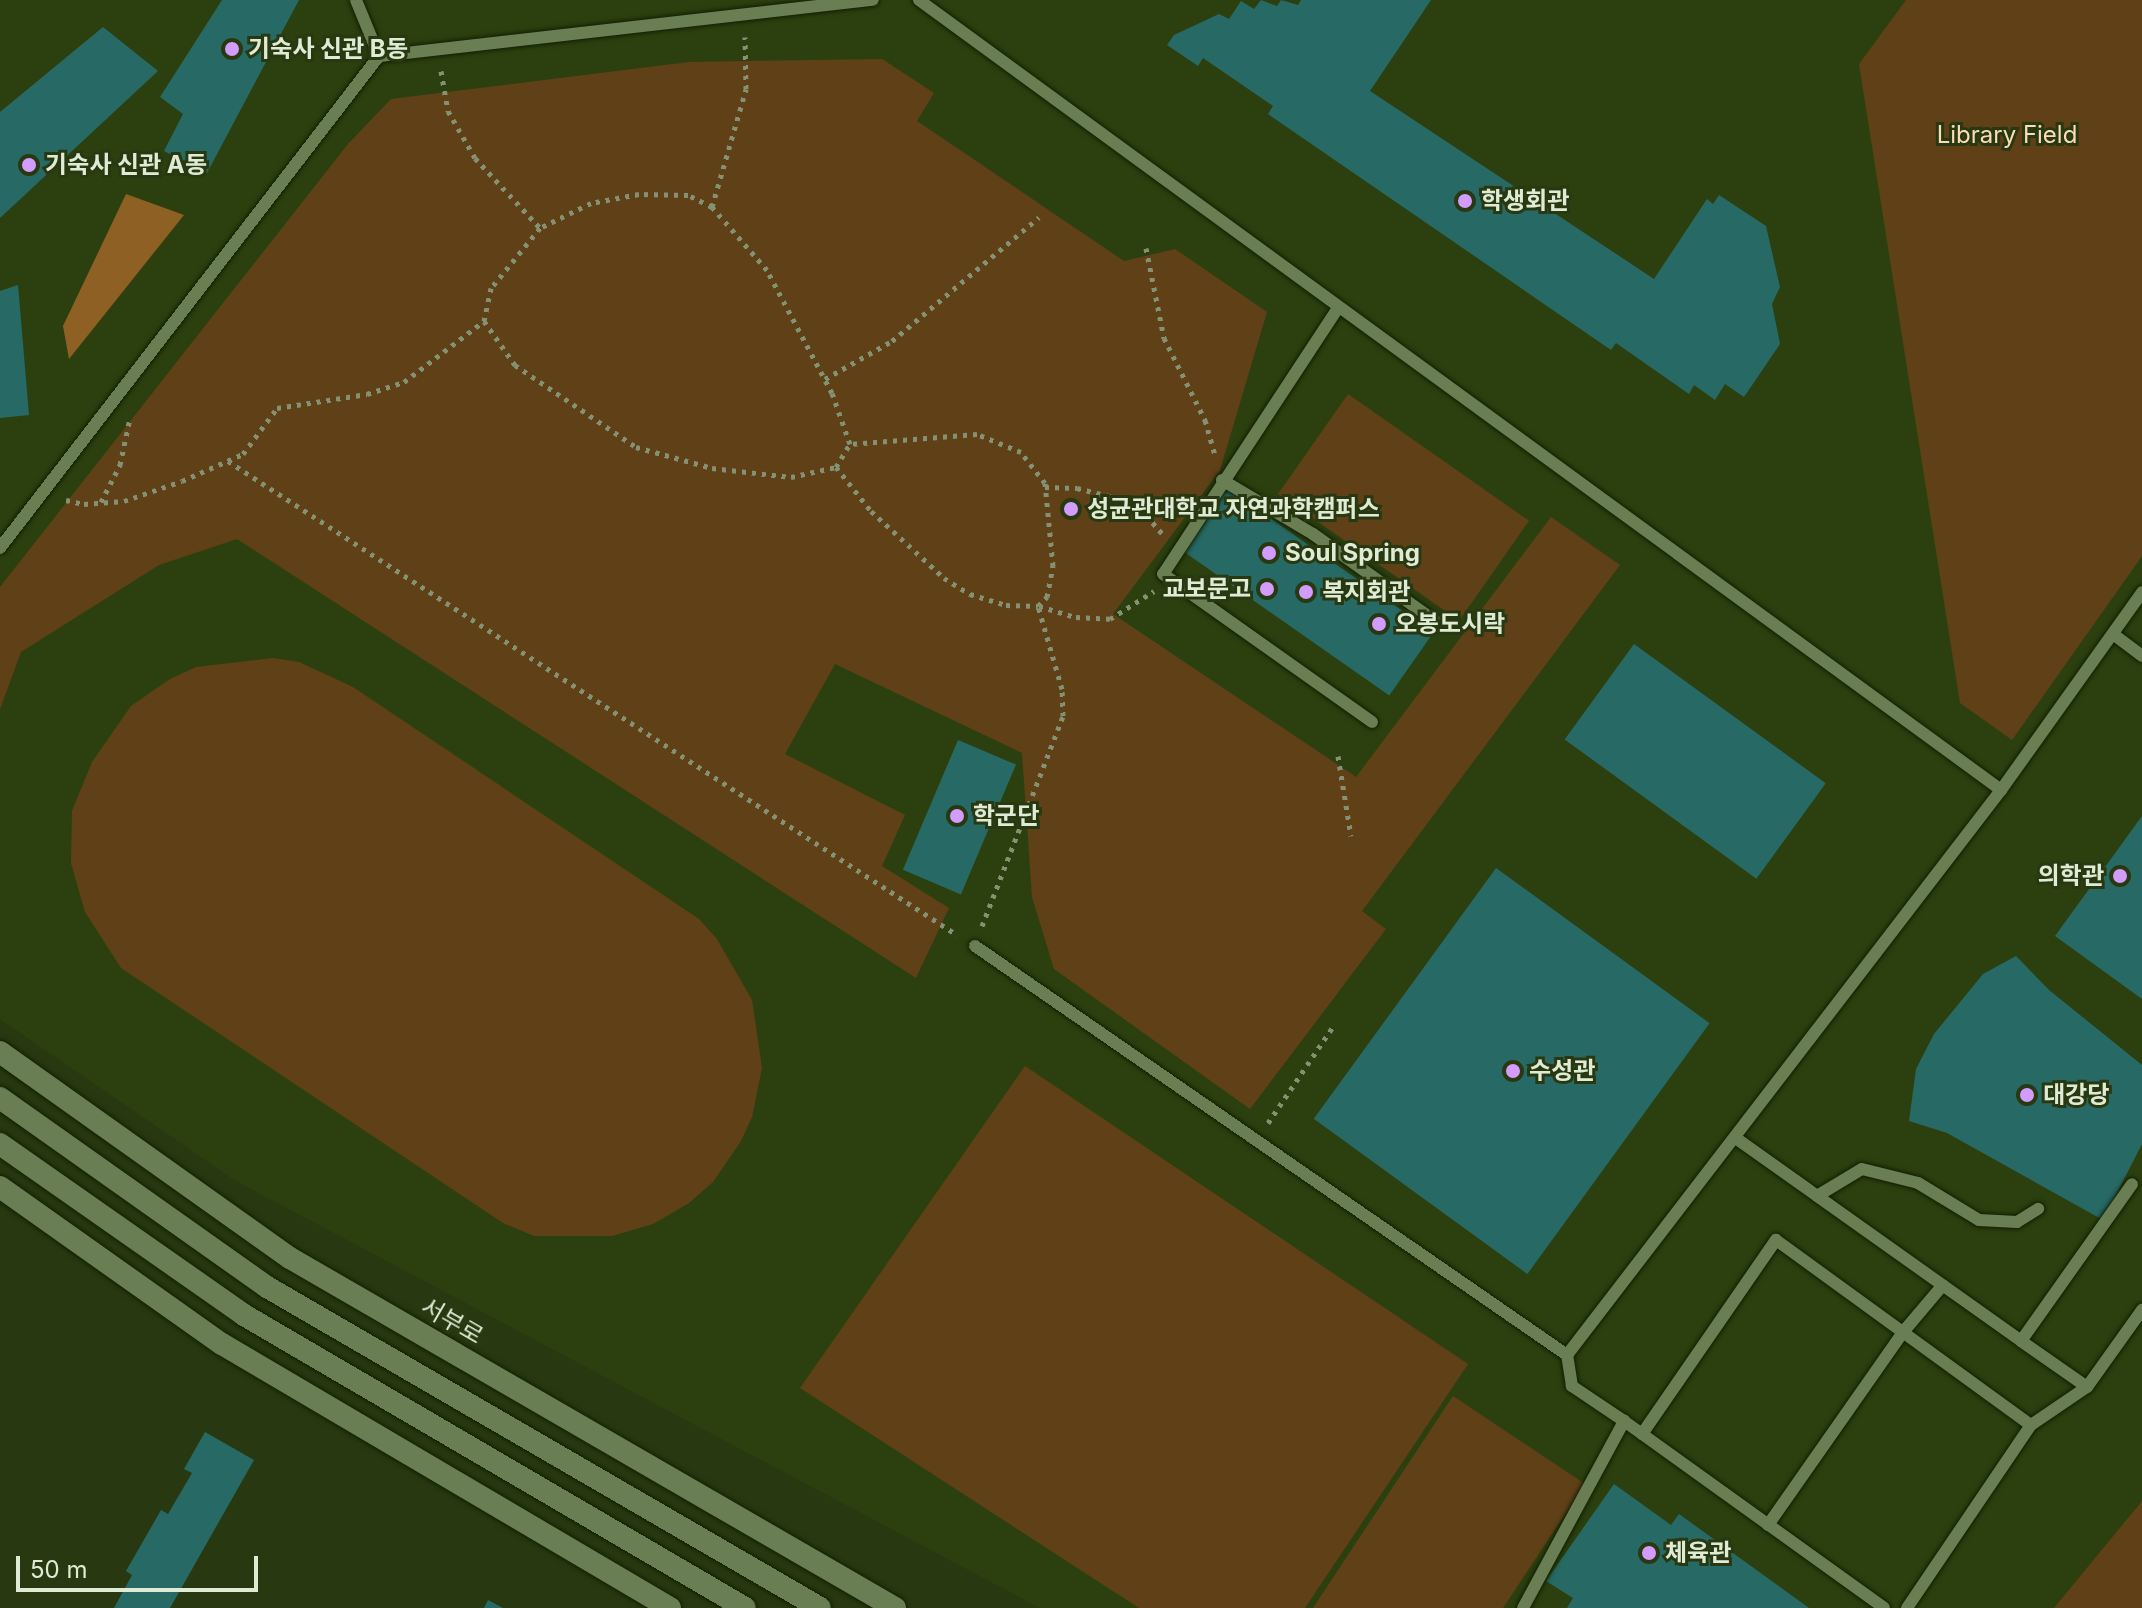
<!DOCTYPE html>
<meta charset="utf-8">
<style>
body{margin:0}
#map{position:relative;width:2142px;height:1608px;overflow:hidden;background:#283911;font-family:Inter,"Noto Sans KR",sans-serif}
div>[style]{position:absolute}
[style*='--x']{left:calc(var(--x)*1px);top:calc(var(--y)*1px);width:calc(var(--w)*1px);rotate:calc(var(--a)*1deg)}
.built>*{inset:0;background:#2c400f}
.green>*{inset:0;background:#604017;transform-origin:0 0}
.forest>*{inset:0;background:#8e6024}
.building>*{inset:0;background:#276965;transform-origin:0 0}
.path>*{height:5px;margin-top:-2.5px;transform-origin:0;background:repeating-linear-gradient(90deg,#849273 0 4px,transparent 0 10px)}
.roads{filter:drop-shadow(0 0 2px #121f02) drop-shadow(0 0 2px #121f02)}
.service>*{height:12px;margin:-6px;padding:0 6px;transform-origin:6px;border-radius:6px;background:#697e53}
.tertiary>*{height:22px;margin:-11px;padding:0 11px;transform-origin:11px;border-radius:11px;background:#697e53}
.secondary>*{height:22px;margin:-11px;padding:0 11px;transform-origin:11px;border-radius:11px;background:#697e53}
.dots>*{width:22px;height:22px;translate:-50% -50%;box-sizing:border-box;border:4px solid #283911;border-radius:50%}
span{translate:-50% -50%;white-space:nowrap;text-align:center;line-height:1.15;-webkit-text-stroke:6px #283911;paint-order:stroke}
.poi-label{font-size:24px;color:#dfebd4;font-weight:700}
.left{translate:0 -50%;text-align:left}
.right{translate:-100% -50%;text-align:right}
.park-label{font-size:24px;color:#fcdbb7}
.street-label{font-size:24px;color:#dfebd4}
.scale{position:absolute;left:16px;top:1556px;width:242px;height:36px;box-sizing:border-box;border:4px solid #dfebd4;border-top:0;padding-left:10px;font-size:24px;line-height:28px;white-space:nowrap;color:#dfebd4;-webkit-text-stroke:6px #283911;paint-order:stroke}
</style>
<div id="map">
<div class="built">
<i style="clip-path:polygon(0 0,2142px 0,2142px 1608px,1040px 1608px,236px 1181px,0 1019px)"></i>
</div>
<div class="green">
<i style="clip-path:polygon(1906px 0,2142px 0,2142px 556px,2012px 740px,1960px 703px,1859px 64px)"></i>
<i style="clip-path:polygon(882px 59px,934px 93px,917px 121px,1124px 261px,1175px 249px,1267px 312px,1220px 470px,1113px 614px,1356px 777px,1551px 517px,1620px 565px,1362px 911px,1386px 929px,1250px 1109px,1054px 969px,1032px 897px,1022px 753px,835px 664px,785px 754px,905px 815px,882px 866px,949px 908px,916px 978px,237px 539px,159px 565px,21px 652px,0 709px,0 587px,348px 144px,391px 99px,689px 62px)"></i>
<i style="left:1348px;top:394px;width:221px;height:122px;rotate:35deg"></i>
<i style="clip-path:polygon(273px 658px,299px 662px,353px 687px,699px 919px,717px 939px,752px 1000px,762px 1068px,752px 1117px,741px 1141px,713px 1182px,689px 1203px,653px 1224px,612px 1236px,534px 1236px,503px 1223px,121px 968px,85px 912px,71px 863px,72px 811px,92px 762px,131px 706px,170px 679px,196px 667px)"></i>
<i style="clip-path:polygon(1025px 1066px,1468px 1364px,1305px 1608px,1139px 1608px,800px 1388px)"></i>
<i style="clip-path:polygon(1453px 1396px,1585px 1484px,1503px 1608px,1313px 1608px)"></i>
<i style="clip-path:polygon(2142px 1501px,2142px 1608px,2054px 1608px)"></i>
</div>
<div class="forest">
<i style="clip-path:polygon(126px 194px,184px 215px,69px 359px,63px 326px)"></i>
</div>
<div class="building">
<i style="clip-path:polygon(222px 0,299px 0,207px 173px,164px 151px,183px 114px,160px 97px)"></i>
<i style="clip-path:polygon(1261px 0,1277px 6px,1281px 0,1298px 5px,1301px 0,1431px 0,1370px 91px,1654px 279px,1707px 199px,1713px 204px,1719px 195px,1766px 226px,1780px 287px,1772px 304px,1780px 344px,1744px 397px,1725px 384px,1715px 400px,1694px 385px,1689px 394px,1616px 343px,1611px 350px,1268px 114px,1273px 106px,1203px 58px,1198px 66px,1167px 45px,1174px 35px,1219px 14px,1229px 19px,1241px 1px,1254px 9px)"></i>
<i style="clip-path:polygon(103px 27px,158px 71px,0 218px,0 112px)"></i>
<i style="clip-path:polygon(18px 285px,29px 415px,0 418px,0 291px)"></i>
<i style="left:1227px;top:488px;width:252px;height:77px;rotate:35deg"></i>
<i style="left:1634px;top:644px;width:237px;height:118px;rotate:36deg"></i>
<i style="left:958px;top:740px;width:63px;height:141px;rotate:23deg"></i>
<i style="clip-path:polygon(2142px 816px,2142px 999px,2055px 936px)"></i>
<i style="left:1496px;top:868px;width:264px;height:310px;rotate:36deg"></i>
<i style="clip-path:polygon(2016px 956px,2049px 990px,2142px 1065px,2142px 1144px,2103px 1220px,1947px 1133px,1909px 1121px,1916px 1069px,1934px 1034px,1983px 974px)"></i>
<i style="clip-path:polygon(205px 1432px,254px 1460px,170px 1608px,114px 1608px,132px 1575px,126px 1571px,161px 1510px,168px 1514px,192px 1473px,184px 1469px)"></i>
<i style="clip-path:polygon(1614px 1484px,1671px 1525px,1679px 1514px,1809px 1608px,1567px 1608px,1573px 1598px,1546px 1581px)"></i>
<i style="clip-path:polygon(488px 1600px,503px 1608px,484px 1608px)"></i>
</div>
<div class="path">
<i style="--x:441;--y:71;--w:41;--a:80.1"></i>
<i style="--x:448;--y:111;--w:54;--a:60.1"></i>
<i style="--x:475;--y:158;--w:96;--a:47.1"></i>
<i style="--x:712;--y:207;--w:123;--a:-73.9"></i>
<i style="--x:746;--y:89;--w:52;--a:-91.1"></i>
<i style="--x:1146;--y:248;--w:92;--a:78.7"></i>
<i style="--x:1164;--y:338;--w:92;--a:63.4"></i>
<i style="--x:1205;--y:420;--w:37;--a:74"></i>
<i style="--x:825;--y:379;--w:77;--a:-29.6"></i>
<i style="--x:892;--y:341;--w:192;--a:-40.1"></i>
<i style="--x:228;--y:461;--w:870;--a:33.03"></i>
<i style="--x:836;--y:467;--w:56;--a:51.5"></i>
<i style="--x:871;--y:511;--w:99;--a:42.5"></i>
<i style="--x:944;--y:578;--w:31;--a:32"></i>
<i style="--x:970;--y:594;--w:38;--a:17"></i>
<i style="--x:1006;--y:605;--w:32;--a:2"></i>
<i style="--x:1038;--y:606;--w:13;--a:-45"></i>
<i style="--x:1047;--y:597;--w:32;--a:-79"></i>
<i style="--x:1053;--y:566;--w:83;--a:-95.5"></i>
<i style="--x:1045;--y:483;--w:39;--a:-128"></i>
<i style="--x:1021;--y:452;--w:48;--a:-157.8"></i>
<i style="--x:977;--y:434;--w:127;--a:175.5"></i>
<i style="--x:1045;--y:487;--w:32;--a:2"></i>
<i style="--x:1077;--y:488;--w:45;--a:14"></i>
<i style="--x:1121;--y:499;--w:30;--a:33"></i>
<i style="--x:1146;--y:515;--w:28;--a:49"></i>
<i style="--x:66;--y:500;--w:18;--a:13"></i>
<i style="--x:84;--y:504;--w:40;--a:-4.3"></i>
<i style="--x:124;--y:501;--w:61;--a:-19"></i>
<i style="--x:182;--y:481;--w:67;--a:-23.9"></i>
<i style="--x:243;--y:454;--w:57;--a:-53.5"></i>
<i style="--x:277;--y:408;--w:91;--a:-8.8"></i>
<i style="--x:367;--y:394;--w:39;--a:-18"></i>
<i style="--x:404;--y:382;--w:101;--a:-37.3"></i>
<i style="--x:484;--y:321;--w:54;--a:54.8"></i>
<i style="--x:515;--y:365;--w:146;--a:34.1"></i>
<i style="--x:636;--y:447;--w:79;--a:15.4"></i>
<i style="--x:712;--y:468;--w:80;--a:6.5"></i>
<i style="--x:791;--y:477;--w:46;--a:-12.5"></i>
<i style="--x:836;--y:467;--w:27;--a:-59"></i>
<i style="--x:850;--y:444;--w:54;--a:-109.4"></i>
<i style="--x:832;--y:393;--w:139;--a:-117.9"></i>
<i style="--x:767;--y:270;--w:84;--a:-131.1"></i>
<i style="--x:712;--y:207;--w:27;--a:-153"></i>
<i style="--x:688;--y:195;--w:49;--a:-178.8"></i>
<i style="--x:639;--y:194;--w:49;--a:169.4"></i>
<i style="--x:591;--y:203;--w:57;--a:153.9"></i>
<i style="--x:540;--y:228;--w:77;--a:129.2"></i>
<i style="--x:491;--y:288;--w:34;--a:102"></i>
<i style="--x:101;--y:502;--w:42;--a:-62.8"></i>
<i style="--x:120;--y:465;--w:48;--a:-78"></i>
<i style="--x:1039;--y:606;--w:39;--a:17"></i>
<i style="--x:1076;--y:617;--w:34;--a:3"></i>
<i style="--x:1110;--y:619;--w:52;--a:-32.5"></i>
<i style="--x:1338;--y:756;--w:81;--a:80.8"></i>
<i style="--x:982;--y:926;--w:225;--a:-68.9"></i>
<i style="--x:1063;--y:716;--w:27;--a:-92"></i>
<i style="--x:1062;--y:689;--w:86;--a:-106.1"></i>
<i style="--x:1268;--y:1123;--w:115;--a:-56"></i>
</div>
<div class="roads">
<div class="service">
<i style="--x:356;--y:0;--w:61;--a:67.7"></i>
<i style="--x:919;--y:0;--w:1340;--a:36.13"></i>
<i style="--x:2001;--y:790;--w:243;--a:-54.5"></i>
<i style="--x:1338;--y:308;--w:318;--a:123.3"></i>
<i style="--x:1163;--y:574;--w:256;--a:35.3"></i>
<i style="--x:1222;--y:480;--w:106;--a:30.7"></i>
<i style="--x:1313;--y:534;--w:155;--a:35.5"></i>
<i style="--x:0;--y:548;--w:621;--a:-52.39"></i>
<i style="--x:379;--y:56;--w:497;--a:-6.5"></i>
<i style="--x:2113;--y:634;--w:36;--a:37"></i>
<i style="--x:975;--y:946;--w:720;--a:34.64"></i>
<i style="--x:1567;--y:1355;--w:712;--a:-52.47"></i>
<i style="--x:1737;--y:1139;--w:349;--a:35.4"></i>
<i style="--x:2021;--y:1341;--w:192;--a:-54.7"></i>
<i style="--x:1817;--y:1196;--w:52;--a:-31"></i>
<i style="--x:1862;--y:1169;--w:58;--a:14"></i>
<i style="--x:1918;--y:1183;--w:71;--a:31.2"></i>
<i style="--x:1979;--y:1220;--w:38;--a:3"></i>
<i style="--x:2017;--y:1222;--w:25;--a:-32"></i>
<i style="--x:2021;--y:1341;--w:80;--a:34.9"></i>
<i style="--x:2087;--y:1387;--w:95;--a:-54.5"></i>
<i style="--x:1624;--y:1421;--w:320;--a:35.7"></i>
<i style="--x:1642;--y:1434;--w:236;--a:-55.4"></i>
<i style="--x:1776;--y:1240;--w:315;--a:36"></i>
<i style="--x:1768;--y:1525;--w:237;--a:-55"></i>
<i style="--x:1904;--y:1331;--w:60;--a:-49.7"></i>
<i style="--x:1523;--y:1608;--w:213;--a:-61.6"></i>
<i style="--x:1624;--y:1421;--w:63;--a:-146.1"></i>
<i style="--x:1572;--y:1386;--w:31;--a:-99"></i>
<i style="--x:1907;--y:1608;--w:221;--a:-55.9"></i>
<i style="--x:2031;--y:1425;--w:68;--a:-34.2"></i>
</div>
<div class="tertiary">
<i style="--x:0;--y:1052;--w:356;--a:35.4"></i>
<i style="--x:290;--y:1258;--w:699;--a:30.05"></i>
<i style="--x:0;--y:1187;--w:272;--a:35.3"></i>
<i style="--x:222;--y:1344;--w:520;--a:30.51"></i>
</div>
<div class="secondary">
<i style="--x:0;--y:1098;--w:327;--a:35.3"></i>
<i style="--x:267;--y:1287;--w:639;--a:30.13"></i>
<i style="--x:0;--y:1144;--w:298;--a:35"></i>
<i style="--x:244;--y:1315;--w:580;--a:30.32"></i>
</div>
</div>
<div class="dots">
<i style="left:232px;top:49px;background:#d29cfd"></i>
<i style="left:29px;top:165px;background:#d29cfd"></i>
<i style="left:1465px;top:201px;background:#d29cfd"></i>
<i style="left:1071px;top:509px;background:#d29cfd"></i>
<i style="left:1269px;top:553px;background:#d29cfd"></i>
<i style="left:1267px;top:589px;background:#d29cfd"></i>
<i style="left:1306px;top:592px;background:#d29cfd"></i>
<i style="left:1379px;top:624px;background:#d29cfd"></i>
<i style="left:957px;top:816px;background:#d29cfd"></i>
<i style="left:2120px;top:876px;background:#d29cfd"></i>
<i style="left:1513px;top:1071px;background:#d29cfd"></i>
<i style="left:2027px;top:1095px;background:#d29cfd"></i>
<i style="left:1649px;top:1553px;background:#d29cfd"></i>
</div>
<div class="poi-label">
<span class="left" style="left:248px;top:49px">기숙사 신관 B동</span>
<span class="left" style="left:45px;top:165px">기숙사 신관 A동</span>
<span class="left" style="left:1481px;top:201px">학생회관</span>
<span class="left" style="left:1087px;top:509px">성균관대학교 자연과학캠퍼스</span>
<span class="left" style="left:1285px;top:553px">Soul Spring</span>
<span class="right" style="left:1251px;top:589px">교보문고</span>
<span class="left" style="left:1322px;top:592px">복지회관</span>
<span class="left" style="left:1395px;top:624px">오봉도시락</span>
<span class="left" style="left:973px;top:816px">학군단</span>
<span class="right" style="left:2104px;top:876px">의학관</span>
<span class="left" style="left:1529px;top:1071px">수성관</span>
<span class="left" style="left:2043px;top:1095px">대강당</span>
<span class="left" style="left:1665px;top:1553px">체육관</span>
</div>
<div class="park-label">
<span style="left:2007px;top:135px">Library Field</span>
</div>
<div class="street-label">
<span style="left:452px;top:1321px;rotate:30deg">서부로</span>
</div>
<div class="scale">50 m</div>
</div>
